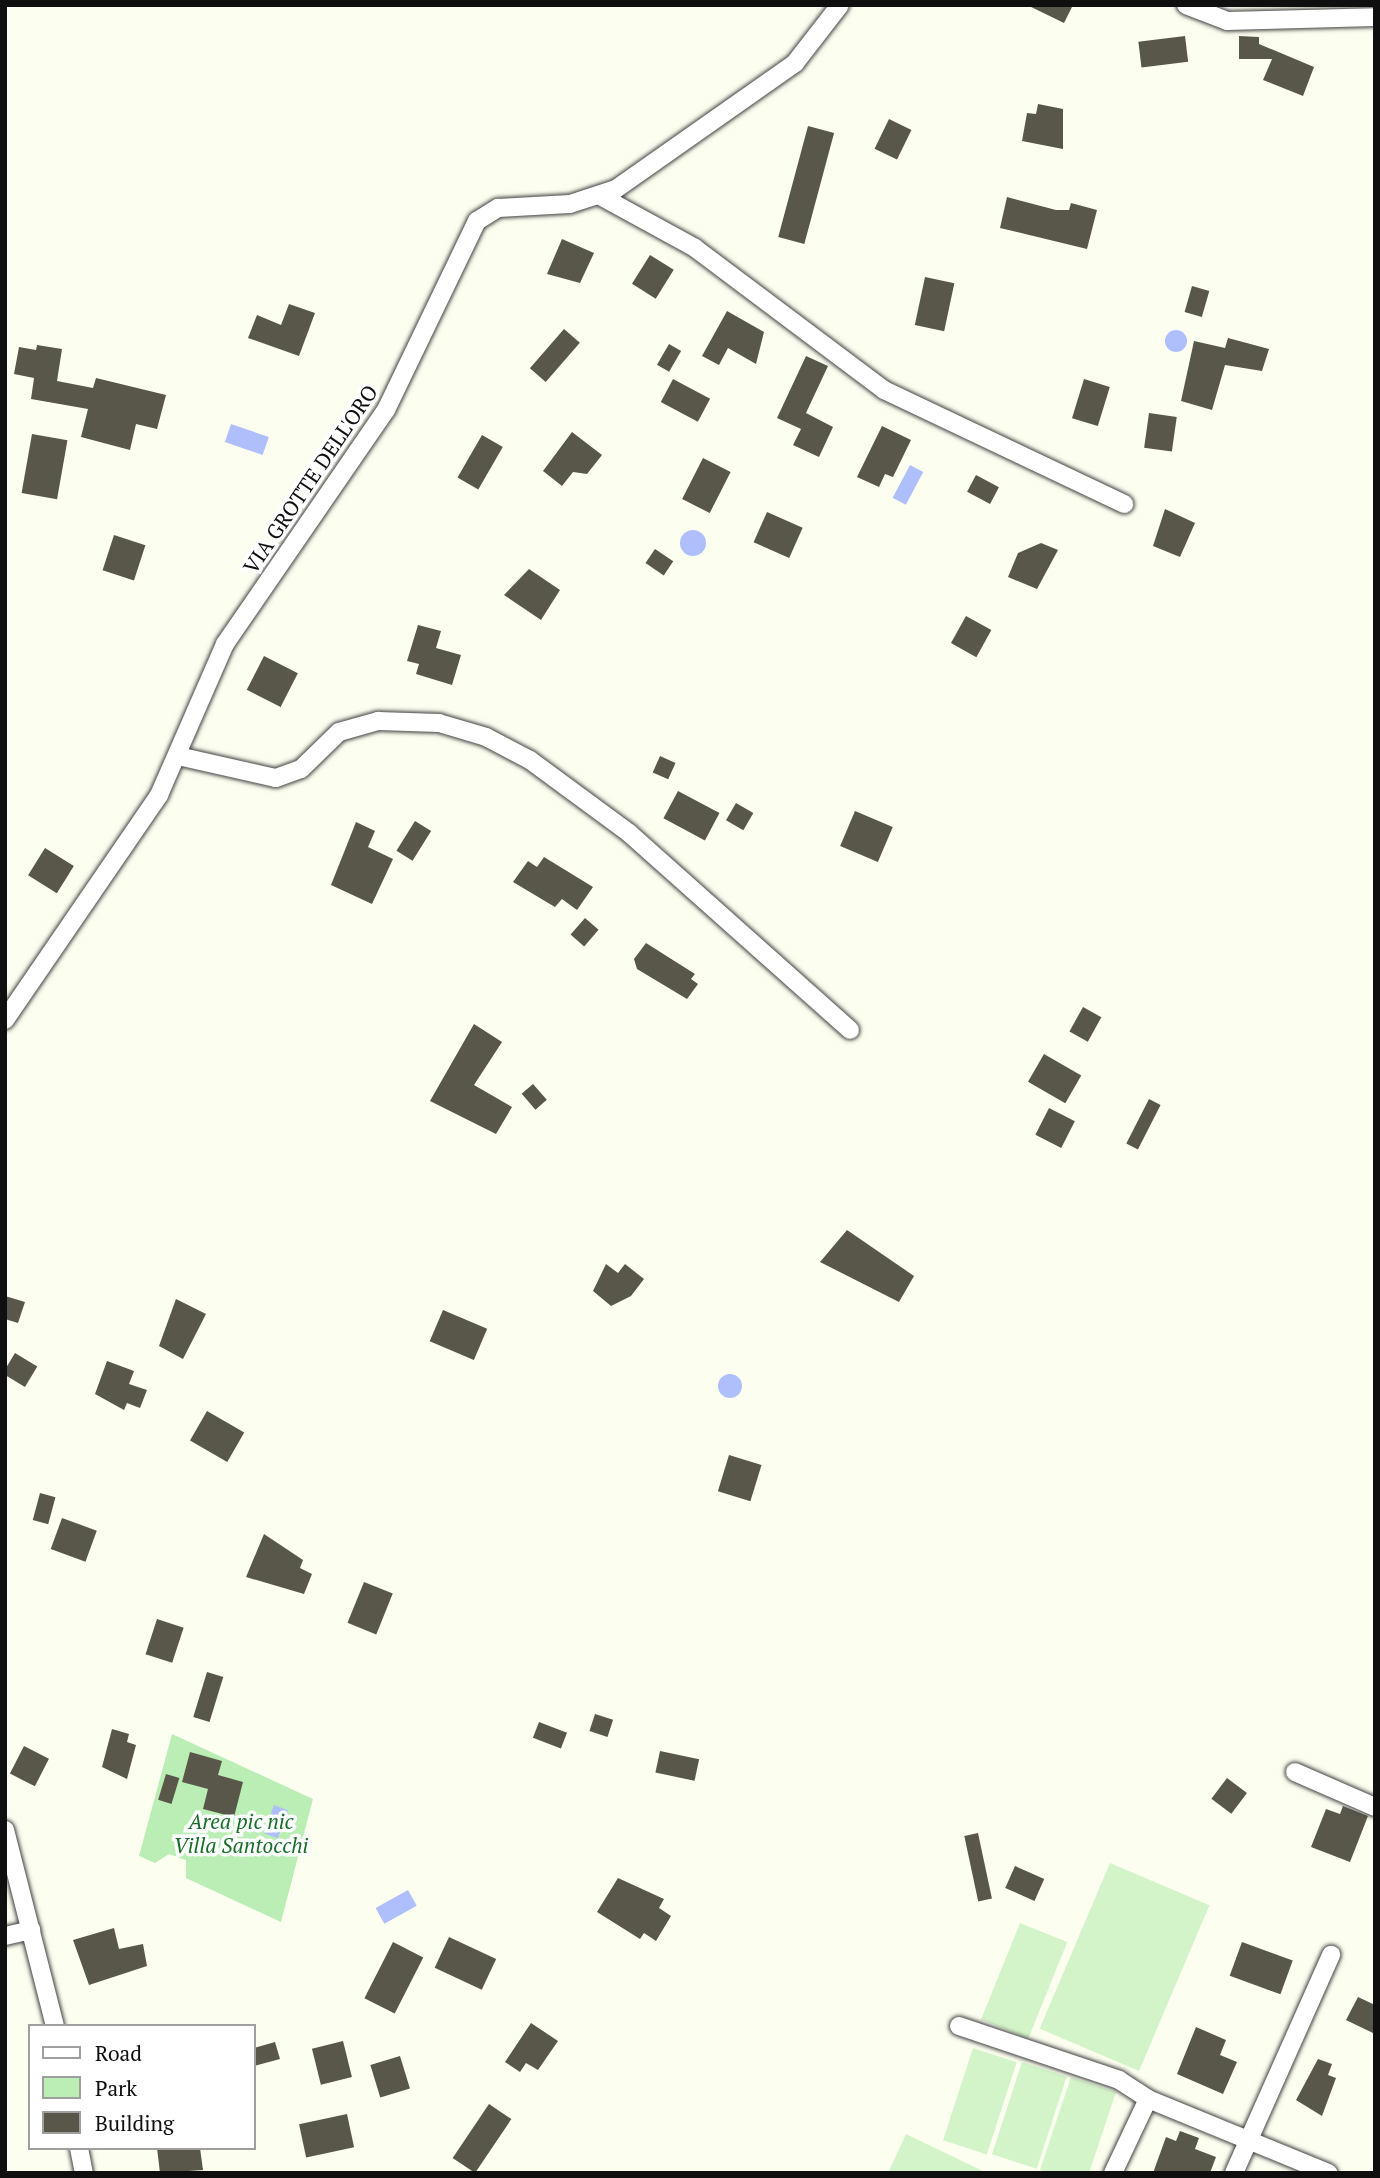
<!DOCTYPE html>
<style>
body{margin:0}
#map{position:relative;width:1380px;height:2178px;overflow:hidden;background:#fcfff0;font-family:"PT Serif",serif}
div>[style]{position:absolute}
[style*='--x']{left:calc(var(--x)*1px);top:calc(var(--y)*1px);width:calc(var(--w)*1px);rotate:calc(var(--a)*1deg)}
.green>*{inset:0;background:#bbeeb5}
.pitch>*{inset:0;background:#d3f4c8;transform-origin:0 0}
.water>*{inset:0;background:#afbffc;transform-origin:0 0}
.round{border-radius:50%}
.building>*{inset:0;background:#59564a;transform-origin:0 0}
.roads{filter:drop-shadow(0 0 2px #424242) drop-shadow(0 0 2px #424242)}
.minor>*{height:18px;margin:-9px;padding:0 9px;transform-origin:9px;border-radius:9px;background:#fff}
span{translate:-50% -50%;white-space:nowrap;text-align:center;line-height:1.15;-webkit-text-stroke:7px #fff;paint-order:stroke}
.street-label{font-size:21px;color:#0f0f0f}
.park-label{font-size:21px;color:#186e29;font-style:italic}
.frame{position:absolute;inset:0;border:7px solid #0f0f0f;pointer-events:none}
.legend{position:absolute;left:28px;top:2024px;width:228px;height:126px;box-sizing:border-box;background:#fff;border:2px solid #9f9f9f;margin:0;padding:9px 12px;list-style:none;font-size:21px;color:#0f0f0f}
.legend li{display:flex;align-items:center;gap:14px;height:35px}
.legend b{width:35px;border:2px solid #9f9f9f}
</style>
<div id="map">
<div class="green">
<i style="clip-path:polygon(172px 1734px,313px 1799px,281px 1922px,186px 1878px,186px 1860px,169px 1854px,155px 1863px,139px 1856px)"></i>
</div>
<div class="pitch">
<i style="left:1110px;top:1863px;width:108px;height:180px;rotate:23deg"></i>
<i style="left:1020px;top:1923px;width:51px;height:104px;rotate:22deg"></i>
<i style="left:973px;top:2048px;width:46px;height:97px;rotate:18deg"></i>
<i style="left:1022px;top:2062px;width:47px;height:97px;rotate:18deg"></i>
<i style="clip-path:polygon(1071px 2077px,1116px 2092px,1089px 2173px,1050px 2173px,1040px 2170px)"></i>
<i style="clip-path:polygon(906px 2134px,987px 2173px,888px 2173px)"></i>
</div>
<div class="water">
<i class="round" style="left:1165px;top:330px;width:22px;height:22px"></i>
<i style="left:231px;top:424px;width:40px;height:19px;rotate:19deg"></i>
<i style="left:910px;top:465px;width:15px;height:37px;rotate:28deg"></i>
<i class="round" style="left:680px;top:530px;width:26px;height:26px"></i>
<i class="round" style="left:718px;top:1374px;width:24px;height:24px"></i>
<i style="left:274px;top:1805px;width:15px;height:30px;rotate:20deg"></i>
<i style="left:408px;top:1890px;width:18px;height:37px;rotate:61deg"></i>
</div>
<div class="building">
<i style="clip-path:polygon(1027px 5px,1073px 5px,1064px 23px)"></i>
<i style="left:1185px;top:36px;width:26px;height:47px;rotate:83deg"></i>
<i style="clip-path:polygon(1239px 36px,1259px 37px,1259px 44px,1314px 67px,1303px 96px,1263px 80px,1272px 59px,1239px 59px)"></i>
<i style="clip-path:polygon(1038px 104px,1063px 109px,1063px 149px,1022px 141px,1027px 113px,1036px 114px)"></i>
<i style="left:889px;top:119px;width:25px;height:33px;rotate:26deg"></i>
<i style="left:808px;top:126px;width:27px;height:115px;rotate:15deg"></i>
<i style="clip-path:polygon(1007px 197px,1056px 210px,1069px 210px,1071px 203px,1097px 210px,1087px 249px,1000px 228px)"></i>
<i style="clip-path:polygon(562px 239px,594px 253px,580px 283px,547px 274px)"></i>
<i style="left:650px;top:255px;width:28px;height:34px;rotate:32deg"></i>
<i style="left:925px;top:277px;width:30px;height:49px;rotate:12deg"></i>
<i style="left:1192px;top:286px;width:18px;height:27px;rotate:16deg"></i>
<i style="clip-path:polygon(289px 304px,315px 313px,299px 356px,248px 338px,257px 315px,281px 325px)"></i>
<i style="clip-path:polygon(727px 311px,764px 332px,756px 364px,728px 348px,719px 365px,702px 356px)"></i>
<i style="left:564px;top:329px;width:21px;height:52px;rotate:41deg"></i>
<i style="clip-path:polygon(1228px 338px,1269px 349px,1262px 371px,1225px 365px,1212px 410px,1181px 401px,1194px 341px,1225px 348px)"></i>
<i style="left:669px;top:344px;width:14px;height:24px;rotate:30deg"></i>
<i style="clip-path:polygon(37px 345px,62px 349px,57px 381px,93px 388px,96px 378px,166px 395px,157px 429px,136px 424px,130px 450px,81px 437px,88px 409px,31px 399px,34px 378px,14px 374px,19px 347px,36px 350px)"></i>
<i style="clip-path:polygon(806px 356px,828px 366px,806px 413px,833px 427px,819px 457px,793px 445px,801px 429px,777px 418px)"></i>
<i style="left:673px;top:379px;width:42px;height:26px;rotate:28deg"></i>
<i style="left:1084px;top:379px;width:27px;height:41px;rotate:17deg"></i>
<i style="left:1149px;top:413px;width:28px;height:35px;rotate:8deg"></i>
<i style="clip-path:polygon(882px 426px,911px 440px,893px 477px,885px 474px,879px 487px,857px 477px)"></i>
<i style="clip-path:polygon(572px 432px,602px 455px,587px 474px,573px 472px,562px 486px,543px 471px)"></i>
<i style="left:32px;top:434px;width:36px;height:60px;rotate:10deg"></i>
<i style="left:482px;top:435px;width:24px;height:49px;rotate:30deg"></i>
<i style="left:703px;top:458px;width:31px;height:46px;rotate:27deg"></i>
<i style="left:976px;top:475px;width:26px;height:19px;rotate:28deg"></i>
<i style="clip-path:polygon(1165px 509px,1195px 523px,1180px 557px,1153px 546px)"></i>
<i style="left:767px;top:512px;width:39px;height:33px;rotate:24deg"></i>
<i style="left:114px;top:535px;width:33px;height:37px;rotate:18deg"></i>
<i style="clip-path:polygon(1041px 543px,1058px 550px,1037px 589px,1008px 577px,1018px 553px)"></i>
<i style="left:655px;top:549px;width:22px;height:17px;rotate:34deg"></i>
<i style="clip-path:polygon(529px 569px,560px 590px,541px 620px,504px 595px)"></i>
<i style="left:966px;top:616px;width:29px;height:31px;rotate:29deg"></i>
<i style="clip-path:polygon(418px 625px,441px 631px,436px 648px,461px 655px,452px 685px,416px 674px,419px 664px,407px 661px)"></i>
<i style="left:264px;top:656px;width:38px;height:38px;rotate:27deg"></i>
<i style="left:660px;top:756px;width:17px;height:18px;rotate:24deg"></i>
<i style="left:678px;top:791px;width:47px;height:31px;rotate:28deg"></i>
<i style="left:736px;top:803px;width:20px;height:20px;rotate:30deg"></i>
<i style="left:855px;top:811px;width:41px;height:38px;rotate:23deg"></i>
<i style="left:415px;top:821px;width:19px;height:35px;rotate:32deg"></i>
<i style="clip-path:polygon(356px 822px,375px 831px,368px 847px,393px 859px,372px 904px,331px 885px)"></i>
<i style="left:45px;top:848px;width:34px;height:32px;rotate:32deg"></i>
<i style="clip-path:polygon(544px 857px,593px 887px,577px 910px,562px 899px,555px 907px,513px 882px,528px 861px,537px 867px)"></i>
<i style="left:585px;top:918px;width:18px;height:22px;rotate:41deg"></i>
<i style="clip-path:polygon(646px 943px,695px 974px,691px 979px,698px 984px,687px 999px,637px 969px,634px 959px)"></i>
<i style="left:1083px;top:1007px;width:21px;height:28px;rotate:29deg"></i>
<i style="clip-path:polygon(474px 1024px,502px 1042px,474px 1085px,512px 1107px,496px 1134px,430px 1101px)"></i>
<i style="left:1044px;top:1054px;width:43px;height:32px;rotate:30deg"></i>
<i style="left:533px;top:1084px;width:21px;height:15px;rotate:49deg"></i>
<i style="left:1149px;top:1099px;width:13px;height:50px;rotate:27deg"></i>
<i style="left:1049px;top:1108px;width:29px;height:30px;rotate:27deg"></i>
<i style="clip-path:polygon(847px 1230px,914px 1276px,899px 1302px,820px 1262px)"></i>
<i style="clip-path:polygon(606px 1264px,618px 1273px,625px 1264px,644px 1279px,631px 1296px,611px 1306px,593px 1291px)"></i>
<i style="clip-path:polygon(5px 1296px,25px 1302px,18px 1323px,5px 1319px)"></i>
<i style="clip-path:polygon(176px 1299px,206px 1314px,183px 1359px,159px 1346px)"></i>
<i style="left:443px;top:1310px;width:48px;height:34px;rotate:23deg"></i>
<i style="left:15px;top:1353px;width:26px;height:24px;rotate:31deg"></i>
<i style="clip-path:polygon(107px 1361px,134px 1371px,129px 1384px,147px 1390px,140px 1408px,127px 1403px,124px 1410px,95px 1394px)"></i>
<i style="left:207px;top:1411px;width:43px;height:34px;rotate:30deg"></i>
<i style="left:729px;top:1455px;width:34px;height:38px;rotate:17deg"></i>
<i style="left:40px;top:1493px;width:16px;height:28px;rotate:15deg"></i>
<i style="left:62px;top:1518px;width:37px;height:33px;rotate:20deg"></i>
<i style="clip-path:polygon(264px 1534px,303px 1560px,300px 1568px,312px 1574px,304px 1594px,246px 1577px)"></i>
<i style="left:364px;top:1582px;width:31px;height:44px;rotate:22deg"></i>
<i style="left:157px;top:1619px;width:28px;height:37px;rotate:18deg"></i>
<i style="left:207px;top:1672px;width:17px;height:47px;rotate:17deg"></i>
<i style="left:595px;top:1714px;width:19px;height:18px;rotate:18deg"></i>
<i style="left:539px;top:1722px;width:30px;height:17px;rotate:21deg"></i>
<i style="clip-path:polygon(112px 1729px,129px 1734px,127px 1742px,136px 1745px,127px 1779px,102px 1767px)"></i>
<i style="left:24px;top:1746px;width:28px;height:31px;rotate:27deg"></i>
<i style="left:660px;top:1751px;width:40px;height:22px;rotate:12deg"></i>
<i style="clip-path:polygon(190px 1752px,222px 1761px,218px 1775px,243px 1782px,234px 1817px,203px 1809px,208px 1789px,182px 1782px)"></i>
<i style="left:166px;top:1774px;width:14px;height:27px;rotate:17deg"></i>
<i style="left:1227px;top:1778px;width:25px;height:26px;rotate:37deg"></i>
<i style="clip-path:polygon(1343px 1806px,1368px 1816px,1350px 1862px,1311px 1847px,1326px 1809px,1340px 1814px)"></i>
<i style="left:978px;top:1833px;width:67px;height:14px;rotate:78deg"></i>
<i style="left:1015px;top:1866px;width:32px;height:24px;rotate:24deg"></i>
<i style="clip-path:polygon(618px 1878px,664px 1899px,659px 1908px,671px 1916px,656px 1941px,644px 1933px,640px 1939px,597px 1912px)"></i>
<i style="clip-path:polygon(114px 1928px,119px 1949px,143px 1944px,147px 1966px,89px 1985px,73px 1940px)"></i>
<i style="left:449px;top:1937px;width:52px;height:34px;rotate:25deg"></i>
<i style="left:393px;top:1942px;width:34px;height:63px;rotate:27deg"></i>
<i style="left:1242px;top:1942px;width:54px;height:36px;rotate:20deg"></i>
<i style="clip-path:polygon(1358px 1997px,1375px 2005px,1375px 2034px,1346px 2020px)"></i>
<i style="clip-path:polygon(531px 2023px,558px 2041px,538px 2070px,526px 2063px,520px 2072px,505px 2062px)"></i>
<i style="clip-path:polygon(1196px 2027px,1226px 2040px,1220px 2055px,1237px 2062px,1223px 2094px,1177px 2074px)"></i>
<i style="left:343px;top:2041px;width:37px;height:32px;rotate:76deg"></i>
<i style="clip-path:polygon(275px 2042px,280px 2059px,254px 2066px,254px 2048px)"></i>
<i style="left:400px;top:2056px;width:34px;height:31px;rotate:73deg"></i>
<i style="clip-path:polygon(1318px 2059px,1332px 2064px,1328px 2075px,1336px 2078px,1322px 2116px,1296px 2100px)"></i>
<i style="left:489px;top:2104px;width:27px;height:65px;rotate:34deg"></i>
<i style="left:347px;top:2114px;width:34px;height:49px;rotate:78deg"></i>
<i style="clip-path:polygon(1180px 2131px,1199px 2138px,1195px 2149px,1216px 2157px,1210px 2173px,1153px 2173px,1166px 2137px,1176px 2141px)"></i>
<i style="clip-path:polygon(157px 2148px,200px 2148px,203px 2170px,160px 2173px)"></i>
</div>
<div class="roads">
<div class="minor">
<i style="--x:1186;--y:5;--w:44;--a:21.3"></i>
<i style="--x:1227;--y:21;--w:148;--a:-1.5"></i>
<i style="--x:602;--y:197;--w:106;--a:28.7"></i>
<i style="--x:695;--y:248;--w:236;--a:36.9"></i>
<i style="--x:884;--y:390;--w:266;--a:25.4"></i>
<i style="--x:178;--y:756;--w:100;--a:12.7"></i>
<i style="--x:276;--y:778;--w:27;--a:-20"></i>
<i style="--x:301;--y:769;--w:53;--a:-44.2"></i>
<i style="--x:339;--y:732;--w:41;--a:-15.8"></i>
<i style="--x:378;--y:721;--w:61;--a:1.9"></i>
<i style="--x:439;--y:723;--w:49;--a:16.6"></i>
<i style="--x:486;--y:737;--w:50;--a:27.6"></i>
<i style="--x:530;--y:760;--w:123;--a:36.4"></i>
<i style="--x:629;--y:833;--w:296;--a:41.7"></i>
<i style="--x:5;--y:1020;--w:273;--a:-55.6"></i>
<i style="--x:159;--y:795;--w:165;--a:-66.4"></i>
<i style="--x:225;--y:644;--w:284;--a:-55.5"></i>
<i style="--x:386;--y:410;--w:210;--a:-64.3"></i>
<i style="--x:477;--y:221;--w:25;--a:-32"></i>
<i style="--x:498;--y:208;--w:72;--a:-3.2"></i>
<i style="--x:570;--y:204;--w:48;--a:-18.1"></i>
<i style="--x:616;--y:189;--w:219;--a:-35.1"></i>
<i style="--x:795;--y:63;--w:73;--a:-52.2"></i>
<i style="--x:1295;--y:1772;--w:87;--a:23.6"></i>
<i style="--x:5;--y:1830;--w:202;--a:75.7"></i>
<i style="--x:5;--y:1936;--w:27;--a:-13"></i>
<i style="--x:959;--y:2026;--w:169;--a:18.6"></i>
<i style="--x:1119;--y:2080;--w:35;--a:33"></i>
<i style="--x:79;--y:2148;--w:25;--a:79"></i>
<i style="--x:1113;--y:2173;--w:82;--a:-64.7"></i>
<i style="--x:1148;--y:2099;--w:195;--a:22.3"></i>
<i style="--x:1234;--y:2173;--w:239;--a:-66"></i>
</div>
</div>
<div class="street-label">
<span style="left:310px;top:479px;rotate:-56deg">VIA GROTTE DELL'ORO</span>
</div>
<div class="park-label">
<span style="left:241px;top:1833px">Area pic nic<br>Villa Santocchi</span>
</div>
<div class="frame"></div>
<ul class="legend">
<li><b style="height:9px;background:#fff"></b>Road</li>
<li><b style="height:19px;background:#bbeeb5"></b>Park</li>
<li><b style="height:19px;background:#59564a"></b>Building</li>
</ul>
</div>
